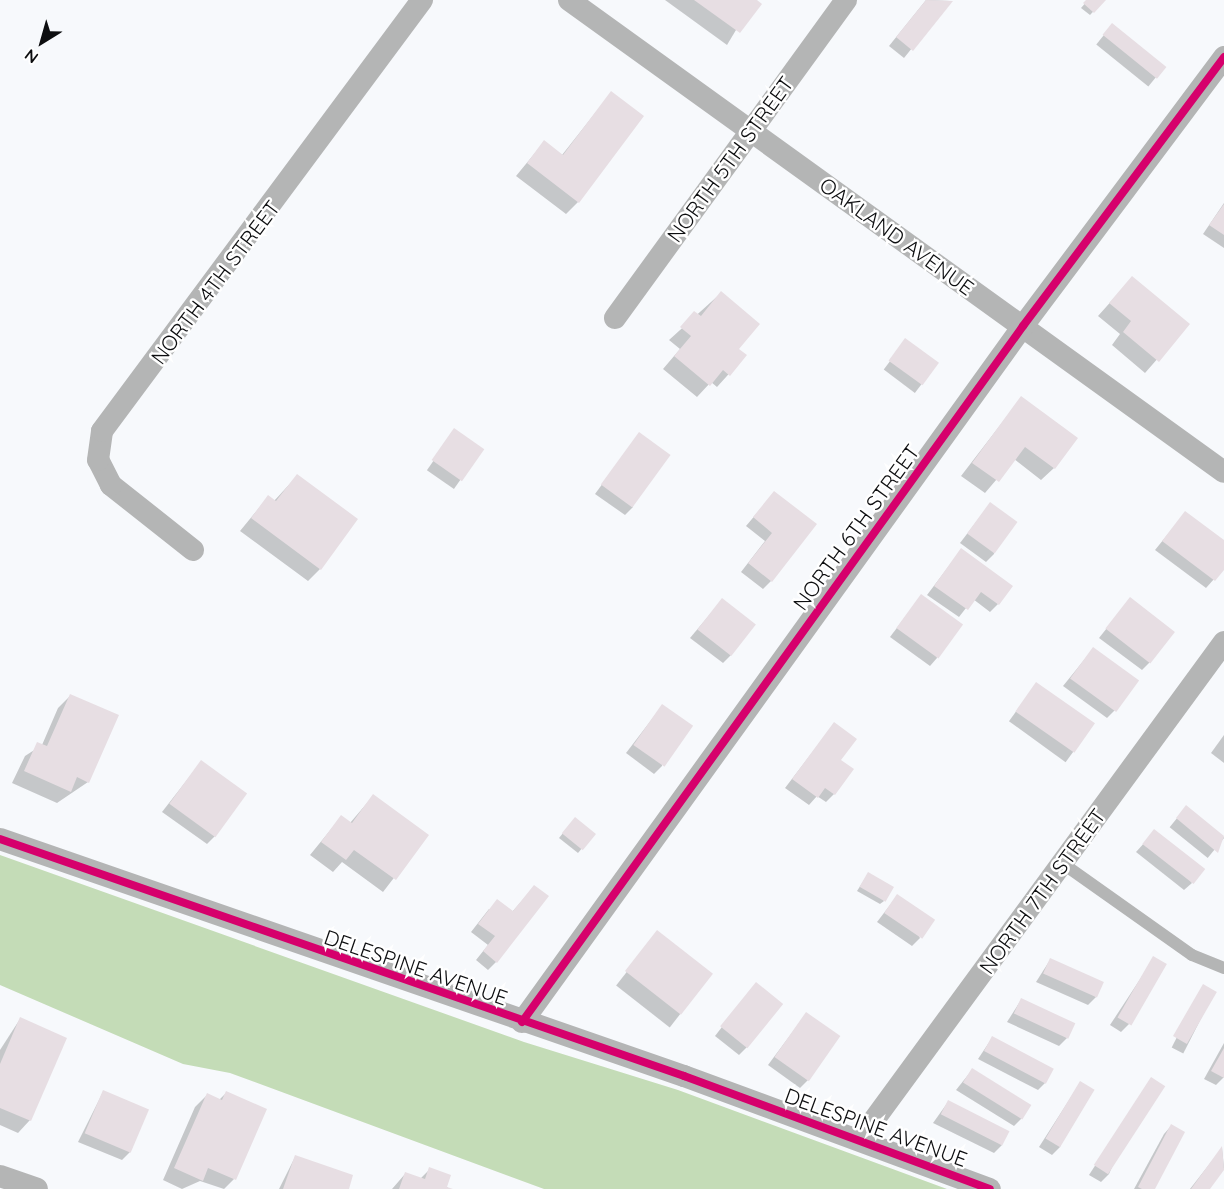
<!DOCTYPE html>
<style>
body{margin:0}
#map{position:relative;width:1224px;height:1189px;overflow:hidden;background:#f7f9fc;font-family:Quicksand,sans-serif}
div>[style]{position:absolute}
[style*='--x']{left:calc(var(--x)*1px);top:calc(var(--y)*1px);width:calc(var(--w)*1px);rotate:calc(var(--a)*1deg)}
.forest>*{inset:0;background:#c4dcb7}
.shadow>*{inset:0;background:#0003;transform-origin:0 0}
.building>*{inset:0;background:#e7dee3;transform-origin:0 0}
.service>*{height:12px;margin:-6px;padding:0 6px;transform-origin:6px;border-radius:6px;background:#b4b5b5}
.minor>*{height:22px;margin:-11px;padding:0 11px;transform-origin:11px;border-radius:11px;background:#b4b5b5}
.cycleway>*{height:8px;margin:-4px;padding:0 4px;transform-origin:4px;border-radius:4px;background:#d6006c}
span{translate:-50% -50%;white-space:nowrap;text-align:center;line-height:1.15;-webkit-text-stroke:5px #fff;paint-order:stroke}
.street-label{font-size:21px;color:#0d0e10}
.north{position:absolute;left:12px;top:12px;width:60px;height:60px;-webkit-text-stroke:4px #fff;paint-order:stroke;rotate:217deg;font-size:16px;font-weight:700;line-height:24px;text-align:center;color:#0d0e10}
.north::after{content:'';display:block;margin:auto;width:21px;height:27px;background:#0d0e10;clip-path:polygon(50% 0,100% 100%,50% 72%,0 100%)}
</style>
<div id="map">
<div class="forest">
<i style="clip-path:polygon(0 855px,524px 1042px,678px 1090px,947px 1189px,544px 1189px,230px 1073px,183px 1064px,0 985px)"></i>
</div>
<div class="shadow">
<i style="clip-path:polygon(665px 0,754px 0,727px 45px)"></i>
<i style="clip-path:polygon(926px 0,950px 1px,904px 58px,889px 46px)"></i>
<i style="clip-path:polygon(1088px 0,1104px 0,1090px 15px,1081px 8px)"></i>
<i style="left:1112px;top:25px;width:67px;height:25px;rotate:39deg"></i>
<i style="clip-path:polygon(611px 93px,578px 202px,566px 214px,516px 176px,544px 142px,562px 155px)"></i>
<i style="clip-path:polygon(1224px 203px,1224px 248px,1203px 234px)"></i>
<i style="clip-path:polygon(1132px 278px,1188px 324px,1145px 373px,1112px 345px,1120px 334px,1098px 316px)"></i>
<i style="clip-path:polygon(721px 293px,737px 349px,745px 356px,717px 387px,711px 382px,697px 397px,663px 369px,680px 349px,669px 340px)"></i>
<i style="left:906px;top:340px;width:39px;height:37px;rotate:37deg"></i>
<i style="clip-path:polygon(1021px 398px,1054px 468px,1041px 480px,1014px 459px,985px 493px,961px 476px)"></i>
<i style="left:455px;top:430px;width:33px;height:49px;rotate:35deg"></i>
<i style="clip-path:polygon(639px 434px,633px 507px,625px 515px,595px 494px)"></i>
<i style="clip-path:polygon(297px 476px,320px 569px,308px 581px,240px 531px,268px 497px,274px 501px)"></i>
<i style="clip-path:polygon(774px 493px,771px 581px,763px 589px,741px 572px,765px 541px,746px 526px)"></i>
<i style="clip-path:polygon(990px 504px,994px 554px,986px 562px,960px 543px)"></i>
<i style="clip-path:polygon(1185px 513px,1224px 542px,1224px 568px,1206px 588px,1155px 550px)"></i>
<i style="clip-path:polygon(961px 550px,998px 604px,990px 612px,973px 599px,959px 617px,927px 595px)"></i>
<i style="clip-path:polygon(921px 596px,937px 658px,930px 666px,890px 637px)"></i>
<i style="clip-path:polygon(1130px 599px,1150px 662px,1142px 670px,1099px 638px)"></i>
<i style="clip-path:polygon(722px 600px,731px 655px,723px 663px,690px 638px)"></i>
<i style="clip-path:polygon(1093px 649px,1115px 710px,1107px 718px,1063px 686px)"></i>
<i style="left:1036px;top:684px;width:70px;height:46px;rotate:36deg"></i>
<i style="clip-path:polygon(70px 696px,88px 782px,57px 803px,12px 783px,25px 756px,42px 745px,58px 708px)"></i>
<i style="clip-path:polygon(662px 706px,662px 766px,654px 774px,626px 753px)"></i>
<i style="clip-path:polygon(834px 724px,839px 761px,834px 794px,826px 802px,817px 796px,809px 805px,785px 788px)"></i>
<i style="clip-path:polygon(1224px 735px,1224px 763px,1211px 753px)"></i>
<i style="clip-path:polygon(201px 762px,215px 836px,207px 844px,162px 812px)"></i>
<i style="clip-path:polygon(373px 796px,427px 835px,383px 892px,342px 862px,333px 872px,310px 855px,341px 817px,350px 823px)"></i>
<i style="left:1186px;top:807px;width:49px;height:26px;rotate:39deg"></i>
<i style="clip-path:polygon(572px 822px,594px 834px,578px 853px,559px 838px)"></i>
<i style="clip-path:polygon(1155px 831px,1192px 883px,1184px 890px,1136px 852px)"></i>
<i style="clip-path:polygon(868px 874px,884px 901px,880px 904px,857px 891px)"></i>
<i style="clip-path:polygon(534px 887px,496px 962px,488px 970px,476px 960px,488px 945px,471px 932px,489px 909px,512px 912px)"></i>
<i style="clip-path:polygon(897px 896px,920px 938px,912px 946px,877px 922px)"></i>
<i style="left:658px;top:932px;width:68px;height:68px;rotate:38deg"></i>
<i style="clip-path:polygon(1154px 958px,1129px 1024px,1121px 1032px,1110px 1025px)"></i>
<i style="clip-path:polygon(1050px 960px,1096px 997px,1088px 1005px,1036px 982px)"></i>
<i style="left:1203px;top:986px;width:13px;height:69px;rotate:27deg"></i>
<i style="clip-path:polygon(749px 992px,747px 1047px,739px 1055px,715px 1036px)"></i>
<i style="clip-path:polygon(1021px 1000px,1067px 1038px,1059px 1046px,1007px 1022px)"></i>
<i style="clip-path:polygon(806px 1014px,808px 1080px,800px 1088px,768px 1065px)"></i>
<i style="clip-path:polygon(20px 1019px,30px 1120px,18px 1133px,0 1125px,0 1050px)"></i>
<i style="clip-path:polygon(992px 1038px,1052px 1070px,1046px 1082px,1038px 1090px,978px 1059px)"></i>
<i style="clip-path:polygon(1224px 1043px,1224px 1077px,1216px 1085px,1204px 1079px)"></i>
<i style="clip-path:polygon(972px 1070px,1022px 1118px,1014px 1126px,956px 1090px)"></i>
<i style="clip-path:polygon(1151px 1079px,1109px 1174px,1101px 1182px,1089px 1175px)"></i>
<i style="clip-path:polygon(1080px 1083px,1060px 1147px,1052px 1155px,1039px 1147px)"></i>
<i style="clip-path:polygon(103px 1092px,130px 1152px,122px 1160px,78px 1142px)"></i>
<i style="clip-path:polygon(226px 1093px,234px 1179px,224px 1189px,200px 1181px,182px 1189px,163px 1180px,195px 1107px,207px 1095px,219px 1100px)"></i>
<i style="clip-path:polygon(948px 1102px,1002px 1145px,994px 1153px,933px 1123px)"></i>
<i style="clip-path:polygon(1171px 1126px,1153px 1189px,1134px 1189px,1164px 1134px)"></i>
<i style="clip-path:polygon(1222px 1148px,1224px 1168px,1209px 1189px,1190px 1189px)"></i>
<i style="clip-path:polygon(295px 1157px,347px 1189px,279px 1189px)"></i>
<i style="clip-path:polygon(430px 1169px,449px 1189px,392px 1189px,405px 1174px,420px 1179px)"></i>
</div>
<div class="building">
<i style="clip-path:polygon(694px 0,757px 0,762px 4px,740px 33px)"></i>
<i style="clip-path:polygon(926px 0,953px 1px,913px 51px,896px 37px)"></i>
<i style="clip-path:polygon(1086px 0,1106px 0,1094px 13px,1083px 3px)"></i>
<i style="left:1112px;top:23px;width:70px;height:15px;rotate:39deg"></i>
<i style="clip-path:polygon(611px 91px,644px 116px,579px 203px,527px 163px,544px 140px,563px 155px)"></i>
<i style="clip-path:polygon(1224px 204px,1224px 235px,1209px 225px)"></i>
<i style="clip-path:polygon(1132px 276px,1190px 324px,1159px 362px,1123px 332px,1131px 321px,1109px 303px)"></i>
<i style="clip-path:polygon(721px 291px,760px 324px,739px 349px,747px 355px,730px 376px,723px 370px,710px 386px,674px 356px,691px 336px,680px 327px,694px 311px,701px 316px)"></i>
<i style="left:905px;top:338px;width:42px;height:28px;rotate:36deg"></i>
<i style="clip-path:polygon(1021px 396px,1078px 438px,1055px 469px,1025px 447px,999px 482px,972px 463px)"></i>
<i style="left:454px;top:428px;width:37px;height:39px;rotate:35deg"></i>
<i style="left:639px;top:432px;width:39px;height:65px;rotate:36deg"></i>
<i style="clip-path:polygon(297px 474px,358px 519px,321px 570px,251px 518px,268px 495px,276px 501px)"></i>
<i style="clip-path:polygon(774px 491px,817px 524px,772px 582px,748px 563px,772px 533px,753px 517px)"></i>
<i style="left:990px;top:502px;width:34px;height:39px;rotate:36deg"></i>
<i style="clip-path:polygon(1185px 511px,1224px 540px,1224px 570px,1215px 581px,1162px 541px)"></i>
<i style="clip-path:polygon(961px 548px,1013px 586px,999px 605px,981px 592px,968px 610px,934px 586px)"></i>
<i style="left:921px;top:594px;width:52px;height:42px;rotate:36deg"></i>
<i style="left:1130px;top:597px;width:57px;height:40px;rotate:38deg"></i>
<i style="left:722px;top:598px;width:43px;height:40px;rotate:38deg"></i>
<i style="left:1093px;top:647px;width:57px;height:39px;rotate:36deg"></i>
<i style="left:1036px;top:682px;width:72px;height:36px;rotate:35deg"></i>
<i style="clip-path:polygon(70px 694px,119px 715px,89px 783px,77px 777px,71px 792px,24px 771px,37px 742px,47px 746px)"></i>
<i style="left:662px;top:704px;width:38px;height:50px;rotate:35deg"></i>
<i style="clip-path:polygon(834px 722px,857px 739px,841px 760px,854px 769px,835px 795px,825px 788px,818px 798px,792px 779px)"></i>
<i style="left:201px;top:760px;width:57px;height:54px;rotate:36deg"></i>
<i style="clip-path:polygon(373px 794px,429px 835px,396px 880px,354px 850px,346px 860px,321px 842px,341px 815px,352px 823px)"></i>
<i style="clip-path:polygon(1186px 805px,1224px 836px,1218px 853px,1176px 818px)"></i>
<i style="left:575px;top:817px;width:27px;height:21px;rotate:39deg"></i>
<i style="left:1154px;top:829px;width:65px;height:19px;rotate:38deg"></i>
<i style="left:868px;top:872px;width:30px;height:17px;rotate:30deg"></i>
<i style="clip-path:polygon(534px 885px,549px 896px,497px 963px,483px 951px,495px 936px,478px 924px,497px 899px,513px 911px)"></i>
<i style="left:897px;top:894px;width:46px;height:23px;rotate:34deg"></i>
<i style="left:657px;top:930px;width:71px;height:52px;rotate:38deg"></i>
<i style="left:1153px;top:956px;width:16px;height:71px;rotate:30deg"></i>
<i style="left:1050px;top:958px;width:59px;height:17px;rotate:24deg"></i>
<i style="left:756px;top:982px;width:35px;height:57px;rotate:39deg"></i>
<i style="left:1203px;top:984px;width:16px;height:60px;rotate:30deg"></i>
<i style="left:1021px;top:998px;width:60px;height:17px;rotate:25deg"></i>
<i style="left:806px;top:1012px;width:42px;height:55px;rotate:35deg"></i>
<i style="clip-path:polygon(20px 1017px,67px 1038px,31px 1121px,0 1108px,0 1064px)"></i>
<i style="left:992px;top:1036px;width:70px;height:17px;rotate:28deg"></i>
<i style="clip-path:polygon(1224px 1048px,1224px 1078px,1211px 1071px)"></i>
<i style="left:972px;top:1068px;width:70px;height:17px;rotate:32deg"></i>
<i style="left:1151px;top:1077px;width:17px;height:105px;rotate:33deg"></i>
<i style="left:1080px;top:1081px;width:17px;height:67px;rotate:31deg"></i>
<i style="left:103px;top:1090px;width:50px;height:47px;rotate:23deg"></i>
<i style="clip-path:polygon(226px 1091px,267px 1109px,236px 1180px,208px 1168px,203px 1181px,174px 1168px,207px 1093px,222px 1100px)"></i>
<i style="left:948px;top:1100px;width:69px;height:16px;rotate:27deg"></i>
<i style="clip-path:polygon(1171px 1124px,1185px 1132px,1155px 1189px,1142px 1189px,1138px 1187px)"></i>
<i style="clip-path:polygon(1222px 1146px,1224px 1170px,1210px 1189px,1191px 1189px)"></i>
<i style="clip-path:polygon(295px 1155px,353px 1175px,349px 1189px,283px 1189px)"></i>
<i style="clip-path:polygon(429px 1167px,451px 1175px,447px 1187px,453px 1189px,399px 1189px,405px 1172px,425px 1179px)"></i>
</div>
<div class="service">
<i style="--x:1062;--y:863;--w:159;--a:35.3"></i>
<i style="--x:1192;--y:955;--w:35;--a:22"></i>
</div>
<div class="minor">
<i style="--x:569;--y:0;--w:807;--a:35.78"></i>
<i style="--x:615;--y:318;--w:393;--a:-54"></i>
<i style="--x:193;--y:550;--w:105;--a:-141.6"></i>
<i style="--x:111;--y:485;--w:28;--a:-117"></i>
<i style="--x:98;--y:460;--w:29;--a:-82"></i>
<i style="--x:102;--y:431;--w:537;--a:-53.41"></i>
<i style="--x:0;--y:839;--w:724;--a:19.11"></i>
<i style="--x:684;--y:1076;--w:326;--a:20.3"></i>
<i style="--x:522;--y:1022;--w:858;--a:-54.25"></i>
<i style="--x:1023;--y:326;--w:336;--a:-53.2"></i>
<i style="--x:860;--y:1139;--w:616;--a:-53.78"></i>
<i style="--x:0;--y:1176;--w:39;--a:19"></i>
</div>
<div class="cycleway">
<i style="--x:0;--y:839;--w:724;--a:19.11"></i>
<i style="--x:684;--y:1076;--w:326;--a:20.3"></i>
<i style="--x:522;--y:1022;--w:858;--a:-54.25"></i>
<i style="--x:1023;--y:326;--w:336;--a:-53.2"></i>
</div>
<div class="street-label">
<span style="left:730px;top:159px;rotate:-54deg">NORTH 5TH STREET</span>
<span style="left:897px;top:236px;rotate:36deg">OAKLAND AVENUE</span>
<span style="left:215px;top:282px;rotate:-53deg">NORTH 4TH STREET</span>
<span style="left:856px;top:527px;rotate:-54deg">NORTH 6TH STREET</span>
<span style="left:1042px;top:891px;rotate:-54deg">NORTH 7TH STREET</span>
<span style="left:416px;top:967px;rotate:19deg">DELESPINE AVENUE</span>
<span style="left:876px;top:1127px;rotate:20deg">DELESPINE AVENUE</span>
</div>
<div class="north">N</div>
</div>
